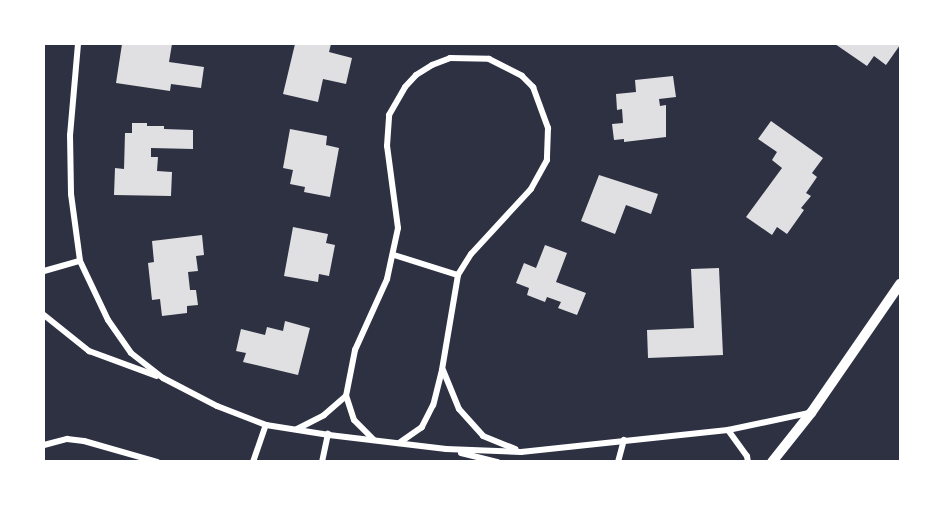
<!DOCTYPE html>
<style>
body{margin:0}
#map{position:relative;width:944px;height:505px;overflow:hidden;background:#2d3142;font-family:Figtree,sans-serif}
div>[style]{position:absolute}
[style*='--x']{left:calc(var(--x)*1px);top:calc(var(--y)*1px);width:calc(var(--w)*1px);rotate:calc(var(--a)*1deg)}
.building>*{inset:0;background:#e0e0e3}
.minor>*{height:6px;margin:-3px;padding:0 3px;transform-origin:3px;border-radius:3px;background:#fff}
.tertiary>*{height:10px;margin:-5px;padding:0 5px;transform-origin:5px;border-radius:5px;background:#fff}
span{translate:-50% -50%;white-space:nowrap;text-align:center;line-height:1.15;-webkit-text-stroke:5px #fff;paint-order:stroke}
.frame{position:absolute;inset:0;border:45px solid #fff;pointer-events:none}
</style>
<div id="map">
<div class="building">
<i style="clip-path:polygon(122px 44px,172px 44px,169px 62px,204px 67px,201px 88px,171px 84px,170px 91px,116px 83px)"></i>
<i style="clip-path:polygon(295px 44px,331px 44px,329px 52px,352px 58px,346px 84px,323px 79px,318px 102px,283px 94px)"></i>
<i style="clip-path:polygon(835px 44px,900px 44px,900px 45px,886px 65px,874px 56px,867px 66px)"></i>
<i style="clip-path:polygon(673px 76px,676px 97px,659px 99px,660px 106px,666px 105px,666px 137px,624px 142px,624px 139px,614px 140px,612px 124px,623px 123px,622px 109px,617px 110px,616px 94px,636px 92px,635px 80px)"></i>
<i style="clip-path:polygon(771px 121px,823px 158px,812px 173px,817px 177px,806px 193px,811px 196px,801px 208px,804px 210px,787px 234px,777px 227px,772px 235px,746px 217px,782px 168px,772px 160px,777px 152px,758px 139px)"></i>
<i style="clip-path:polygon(132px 123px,147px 123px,147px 126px,164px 126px,164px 129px,193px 130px,193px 149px,151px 148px,151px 157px,158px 157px,157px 171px,172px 172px,171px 196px,114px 195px,115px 168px,124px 169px,125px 133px,132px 133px)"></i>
<i style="clip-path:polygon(290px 129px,327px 136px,326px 145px,339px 148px,330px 197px,304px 192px,305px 187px,290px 184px,293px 170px,283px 168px)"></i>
<i style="clip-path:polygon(599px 175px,658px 194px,651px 214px,626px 205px,615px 234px,581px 221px)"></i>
<i style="clip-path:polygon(293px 227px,328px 234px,326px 243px,335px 245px,329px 276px,319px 274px,318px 282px,284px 276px)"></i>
<i style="clip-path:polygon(202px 235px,204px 255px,196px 256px,198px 271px,188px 272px,190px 290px,196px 290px,198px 305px,187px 306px,187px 313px,162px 316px,160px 299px,152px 300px,148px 263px,154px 262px,152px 241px)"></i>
<i style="clip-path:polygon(545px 245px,567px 253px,556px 282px,586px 293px,577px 315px,558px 308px,561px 302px,547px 297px,545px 302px,527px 295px,529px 288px,516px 283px,524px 263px,536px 268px)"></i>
<i style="clip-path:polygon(719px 268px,723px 355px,648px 358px,647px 330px,694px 328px,691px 269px)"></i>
<i style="clip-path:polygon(285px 321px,310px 328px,298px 375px,243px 362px,246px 353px,236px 351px,241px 329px,265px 335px,267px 327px,283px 331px)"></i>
</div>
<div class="minor">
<i style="--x:78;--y:44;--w:91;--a:95"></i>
<i style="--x:70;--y:135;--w:59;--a:89"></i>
<i style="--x:71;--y:194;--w:68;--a:82.3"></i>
<i style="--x:80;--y:261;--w:65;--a:64.6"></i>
<i style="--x:108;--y:320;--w:40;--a:55.1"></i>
<i style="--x:131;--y:353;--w:41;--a:38"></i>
<i style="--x:163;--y:378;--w:61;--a:27.4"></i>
<i style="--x:217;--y:406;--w:53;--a:21.2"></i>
<i style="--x:266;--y:425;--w:64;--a:9"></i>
<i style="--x:329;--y:435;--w:118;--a:6.8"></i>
<i style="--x:446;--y:449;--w:75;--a:2.3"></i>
<i style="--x:521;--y:452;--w:208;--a:-6.1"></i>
<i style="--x:728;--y:430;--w:83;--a:-11.9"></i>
<i style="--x:394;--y:255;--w:67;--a:17.4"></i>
<i style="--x:44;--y:271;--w:37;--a:-16"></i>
<i style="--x:44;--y:315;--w:58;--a:38.7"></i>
<i style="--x:89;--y:351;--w:72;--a:20.2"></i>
<i style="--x:443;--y:370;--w:42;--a:67.7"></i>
<i style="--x:459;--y:409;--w:36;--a:48"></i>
<i style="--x:483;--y:436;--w:35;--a:22"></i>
<i style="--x:297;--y:429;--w:30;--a:-27"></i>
<i style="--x:324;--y:415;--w:29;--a:-41"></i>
<i style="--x:728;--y:430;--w:32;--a:54"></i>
<i style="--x:747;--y:456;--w:6;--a:81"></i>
<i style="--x:374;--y:440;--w:28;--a:-135"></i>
<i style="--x:354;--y:420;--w:25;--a:-108"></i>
<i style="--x:346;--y:396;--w:47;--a:-78.9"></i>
<i style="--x:355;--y:350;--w:78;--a:-65.7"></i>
<i style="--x:387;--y:279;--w:52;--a:-77.8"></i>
<i style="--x:398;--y:228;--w:83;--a:-97.6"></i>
<i style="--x:387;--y:146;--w:31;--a:-86"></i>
<i style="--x:389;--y:115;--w:32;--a:-60"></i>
<i style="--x:405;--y:87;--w:16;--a:-47"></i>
<i style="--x:416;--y:75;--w:19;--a:-32"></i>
<i style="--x:432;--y:65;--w:19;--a:-21"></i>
<i style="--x:450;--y:58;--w:39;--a:1"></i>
<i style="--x:489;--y:59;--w:37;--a:27"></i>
<i style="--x:522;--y:76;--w:16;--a:45"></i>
<i style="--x:533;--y:87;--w:44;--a:69.9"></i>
<i style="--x:548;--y:128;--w:32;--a:92"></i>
<i style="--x:547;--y:160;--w:33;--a:119"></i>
<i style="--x:531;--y:189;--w:88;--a:132.7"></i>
<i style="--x:471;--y:254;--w:25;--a:122"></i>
<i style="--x:458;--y:275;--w:96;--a:99.6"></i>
<i style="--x:442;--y:370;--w:36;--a:104"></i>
<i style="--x:433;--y:405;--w:25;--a:117"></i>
<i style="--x:422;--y:427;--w:28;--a:145"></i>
<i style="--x:44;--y:445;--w:24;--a:-15"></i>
<i style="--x:67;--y:439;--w:17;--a:7"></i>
<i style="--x:84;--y:441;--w:76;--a:16"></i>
<i style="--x:461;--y:453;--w:38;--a:14"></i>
<i style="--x:253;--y:462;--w:39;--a:-71"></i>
<i style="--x:322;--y:462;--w:29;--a:-78"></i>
<i style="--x:618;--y:462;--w:23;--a:-75"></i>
</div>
<div class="tertiary">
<i style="--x:772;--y:462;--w:63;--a:-51.5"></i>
<i style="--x:811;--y:413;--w:157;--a:-55.4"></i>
</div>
<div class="frame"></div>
</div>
